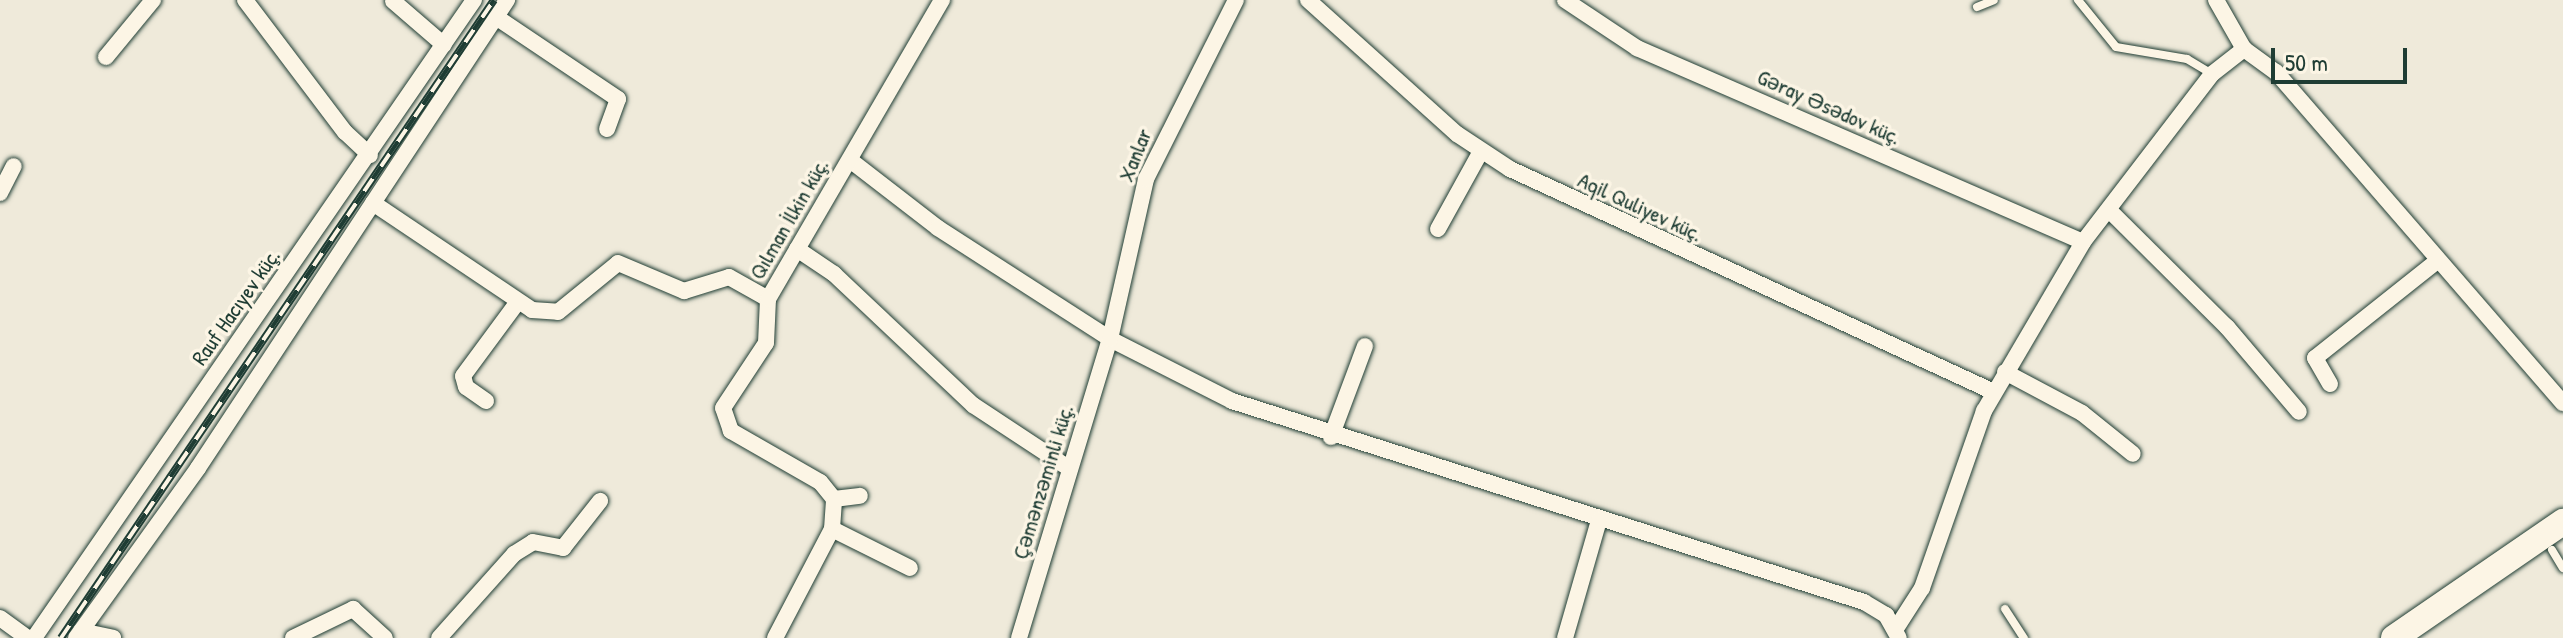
<!DOCTYPE html>
<meta charset="utf-8">
<style>
body{margin:0}
#map{position:relative;width:2563px;height:638px;overflow:hidden;background:#efeada;font-family:"Patrick Hand",sans-serif}
div>[style]{position:absolute}
[style*='--x']{left:calc(var(--x)*1px);top:calc(var(--y)*1px);width:calc(var(--w)*1px);rotate:calc(var(--a)*1deg)}
.roads{filter:drop-shadow(0 0 2px #1f3d34) drop-shadow(0 0 2px #1f3d34)}
.lane>*{height:8px;margin:-4px;padding:0 4px;transform-origin:4px;border-radius:4px;background:#fcf5e5}
.street>*{height:16px;margin:-8px;padding:0 8px;transform-origin:8px;border-radius:8px;background:#fcf5e5}
.primary>*{height:26px;margin:-13px;padding:0 13px;transform-origin:13px;border-radius:13px;background:#fcf5e5}
.rail>*{height:8px;margin-top:-4px;transform-origin:0;background:repeating-linear-gradient(90deg,#fcf5e5 0 15px,#1f3d34 0 30px);box-sizing:border-box;border-block:2px solid #1f3d34}
span{translate:-50% -50%;white-space:nowrap;text-align:center;line-height:1.15;-webkit-text-stroke:7px #fcf5e5;paint-order:stroke}
.street-label{font-size:22px;color:#1f3d34}
.scale{position:absolute;left:2271px;top:48px;width:136px;height:36px;box-sizing:border-box;border:4px solid #1f3d34;border-top:0;padding-left:10px;font-size:24px;line-height:28px;white-space:nowrap;color:#1f3d34;-webkit-text-stroke:6px #fcf5e5;paint-order:stroke}
</style>
<div id="map">
<div class="roads">
<div class="lane">
<i style="--x:2078;--y:0;--w:60;--a:51"></i>
<i style="--x:2116;--y:47;--w:72;--a:9.6"></i>
<i style="--x:2187;--y:59;--w:29;--a:31"></i>
<i style="--x:1977;--y:7;--w:18;--a:-22"></i>
<i style="--x:2552;--y:550;--w:21;--a:59"></i>
<i style="--x:2005;--y:609;--w:35;--a:57"></i>
</div>
<div class="street">
<i style="--x:245;--y:0;--w:166;--a:52.9"></i>
<i style="--x:345;--y:132;--w:34;--a:43"></i>
<i style="--x:1308;--y:0;--w:200;--a:42"></i>
<i style="--x:1457;--y:134;--w:64;--a:33.4"></i>
<i style="--x:1510;--y:169;--w:533;--a:24.74"></i>
<i style="--x:1565;--y:0;--w:87;--a:33.7"></i>
<i style="--x:1637;--y:48;--w:486;--a:23.5"></i>
<i style="--x:2216;--y:0;--w:56;--a:60.3"></i>
<i style="--x:2244;--y:49;--w:39;--a:36"></i>
<i style="--x:2276;--y:72;--w:438;--a:49.1"></i>
<i style="--x:393;--y:1;--w:67;--a:40.8"></i>
<i style="--x:496;--y:17;--w:147;--a:33.9"></i>
<i style="--x:618;--y:99;--w:32;--a:110"></i>
<i style="--x:106;--y:57;--w:74;--a:-50.5"></i>
<i style="--x:850;--y:160;--w:111;--a:37.7"></i>
<i style="--x:938;--y:228;--w:205;--a:32.8"></i>
<i style="--x:1110;--y:339;--w:137;--a:26.9"></i>
<i style="--x:1232;--y:401;--w:663;--a:17.64"></i>
<i style="--x:1864;--y:602;--w:26;--a:31"></i>
<i style="--x:1886;--y:615;--w:26;--a:61"></i>
<i style="--x:0;--y:193;--w:30;--a:-63"></i>
<i style="--x:373;--y:203;--w:192;--a:33.9"></i>
<i style="--x:532;--y:310;--w:26;--a:4"></i>
<i style="--x:558;--y:312;--w:77;--a:-39.2"></i>
<i style="--x:618;--y:263;--w:72;--a:23"></i>
<i style="--x:684;--y:291;--w:47;--a:-17.3"></i>
<i style="--x:729;--y:277;--w:45;--a:29.4"></i>
<i style="--x:2109;--y:210;--w:166;--a:44.8"></i>
<i style="--x:2227;--y:327;--w:111;--a:49.7"></i>
<i style="--x:1438;--y:229;--w:89;--a:-61.1"></i>
<i style="--x:797;--y:249;--w:45;--a:34"></i>
<i style="--x:834;--y:274;--w:191;--a:43.3"></i>
<i style="--x:973;--y:405;--w:116;--a:33.4"></i>
<i style="--x:2005;--y:372;--w:87;--a:28"></i>
<i style="--x:2082;--y:413;--w:65;--a:38.8"></i>
<i style="--x:2330;--y:384;--w:30;--a:-120"></i>
<i style="--x:2315;--y:358;--w:156;--a:-38.5"></i>
<i style="--x:486;--y:401;--w:24;--a:-145"></i>
<i style="--x:466;--y:387;--w:11;--a:-105"></i>
<i style="--x:463;--y:376;--w:91;--a:-53.5"></i>
<i style="--x:1331;--y:437;--w:97;--a:-69.5"></i>
<i style="--x:834;--y:499;--w:26;--a:-7"></i>
<i style="--x:832;--y:529;--w:87;--a:26.6"></i>
<i style="--x:0;--y:618;--w:34;--a:36"></i>
<i style="--x:1897;--y:627;--w:46;--a:-57.3"></i>
<i style="--x:1922;--y:588;--w:188;--a:-70.7"></i>
<i style="--x:1984;--y:411;--w:196;--a:-59.6"></i>
<i style="--x:2083;--y:242;--w:212;--a:-52.5"></i>
<i style="--x:2212;--y:74;--w:41;--a:-38"></i>
<i style="--x:81;--y:631;--w:33;--a:12"></i>
<i style="--x:34;--y:638;--w:775;--a:-55.41"></i>
<i style="--x:76;--y:638;--w:209;--a:-54.3"></i>
<i style="--x:198;--y:468;--w:561;--a:-56.56"></i>
<i style="--x:293;--y:638;--w:67;--a:-25.8"></i>
<i style="--x:353;--y:609;--w:43;--a:42.2"></i>
<i style="--x:439;--y:638;--w:113;--a:-48.2"></i>
<i style="--x:514;--y:554;--w:22;--a:-32"></i>
<i style="--x:533;--y:542;--w:31;--a:11"></i>
<i style="--x:563;--y:548;--w:60;--a:-51.8"></i>
<i style="--x:775;--y:638;--w:123;--a:-62.4"></i>
<i style="--x:832;--y:529;--w:30;--a:-86"></i>
<i style="--x:834;--y:499;--w:22;--a:-129"></i>
<i style="--x:820;--y:482;--w:103;--a:-150.2"></i>
<i style="--x:731;--y:431;--w:24;--a:-109"></i>
<i style="--x:723;--y:408;--w:78;--a:-56.5"></i>
<i style="--x:766;--y:343;--w:44;--a:-87.4"></i>
<i style="--x:768;--y:299;--w:346;--a:-59.8"></i>
<i style="--x:1019;--y:638;--w:313;--a:-73.1"></i>
<i style="--x:1110;--y:339;--w:164;--a:-77.3"></i>
<i style="--x:1146;--y:179;--w:200;--a:-63.3"></i>
<i style="--x:1565;--y:638;--w:123;--a:-73.9"></i>
</div>
<div class="primary">
<i style="--x:2394;--y:638;--w:205;--a:-34.5"></i>
</div>
</div>
<div class="rail">
<i style="--x:61;--y:638;--w:771;--a:-55.84"></i>
</div>
<div class="street-label">
<span style="left:1829px;top:107px;rotate:24deg">Gəray Əsədov küç.</span>
<span style="left:1135px;top:155px;rotate:-68deg">Xanlar</span>
<span style="left:1640px;top:207px;rotate:25deg">Aqil Quliyev küç.</span>
<span style="left:789px;top:219px;rotate:-60deg">Qılman İlkin küç.</span>
<span style="left:236px;top:307px;rotate:-55deg">Rauf Hacıyev küç.</span>
<span style="left:1043px;top:482px;rotate:-73deg">Çəmənzəminli küç.</span>
</div>
<div class="scale">50 m</div>
</div>
